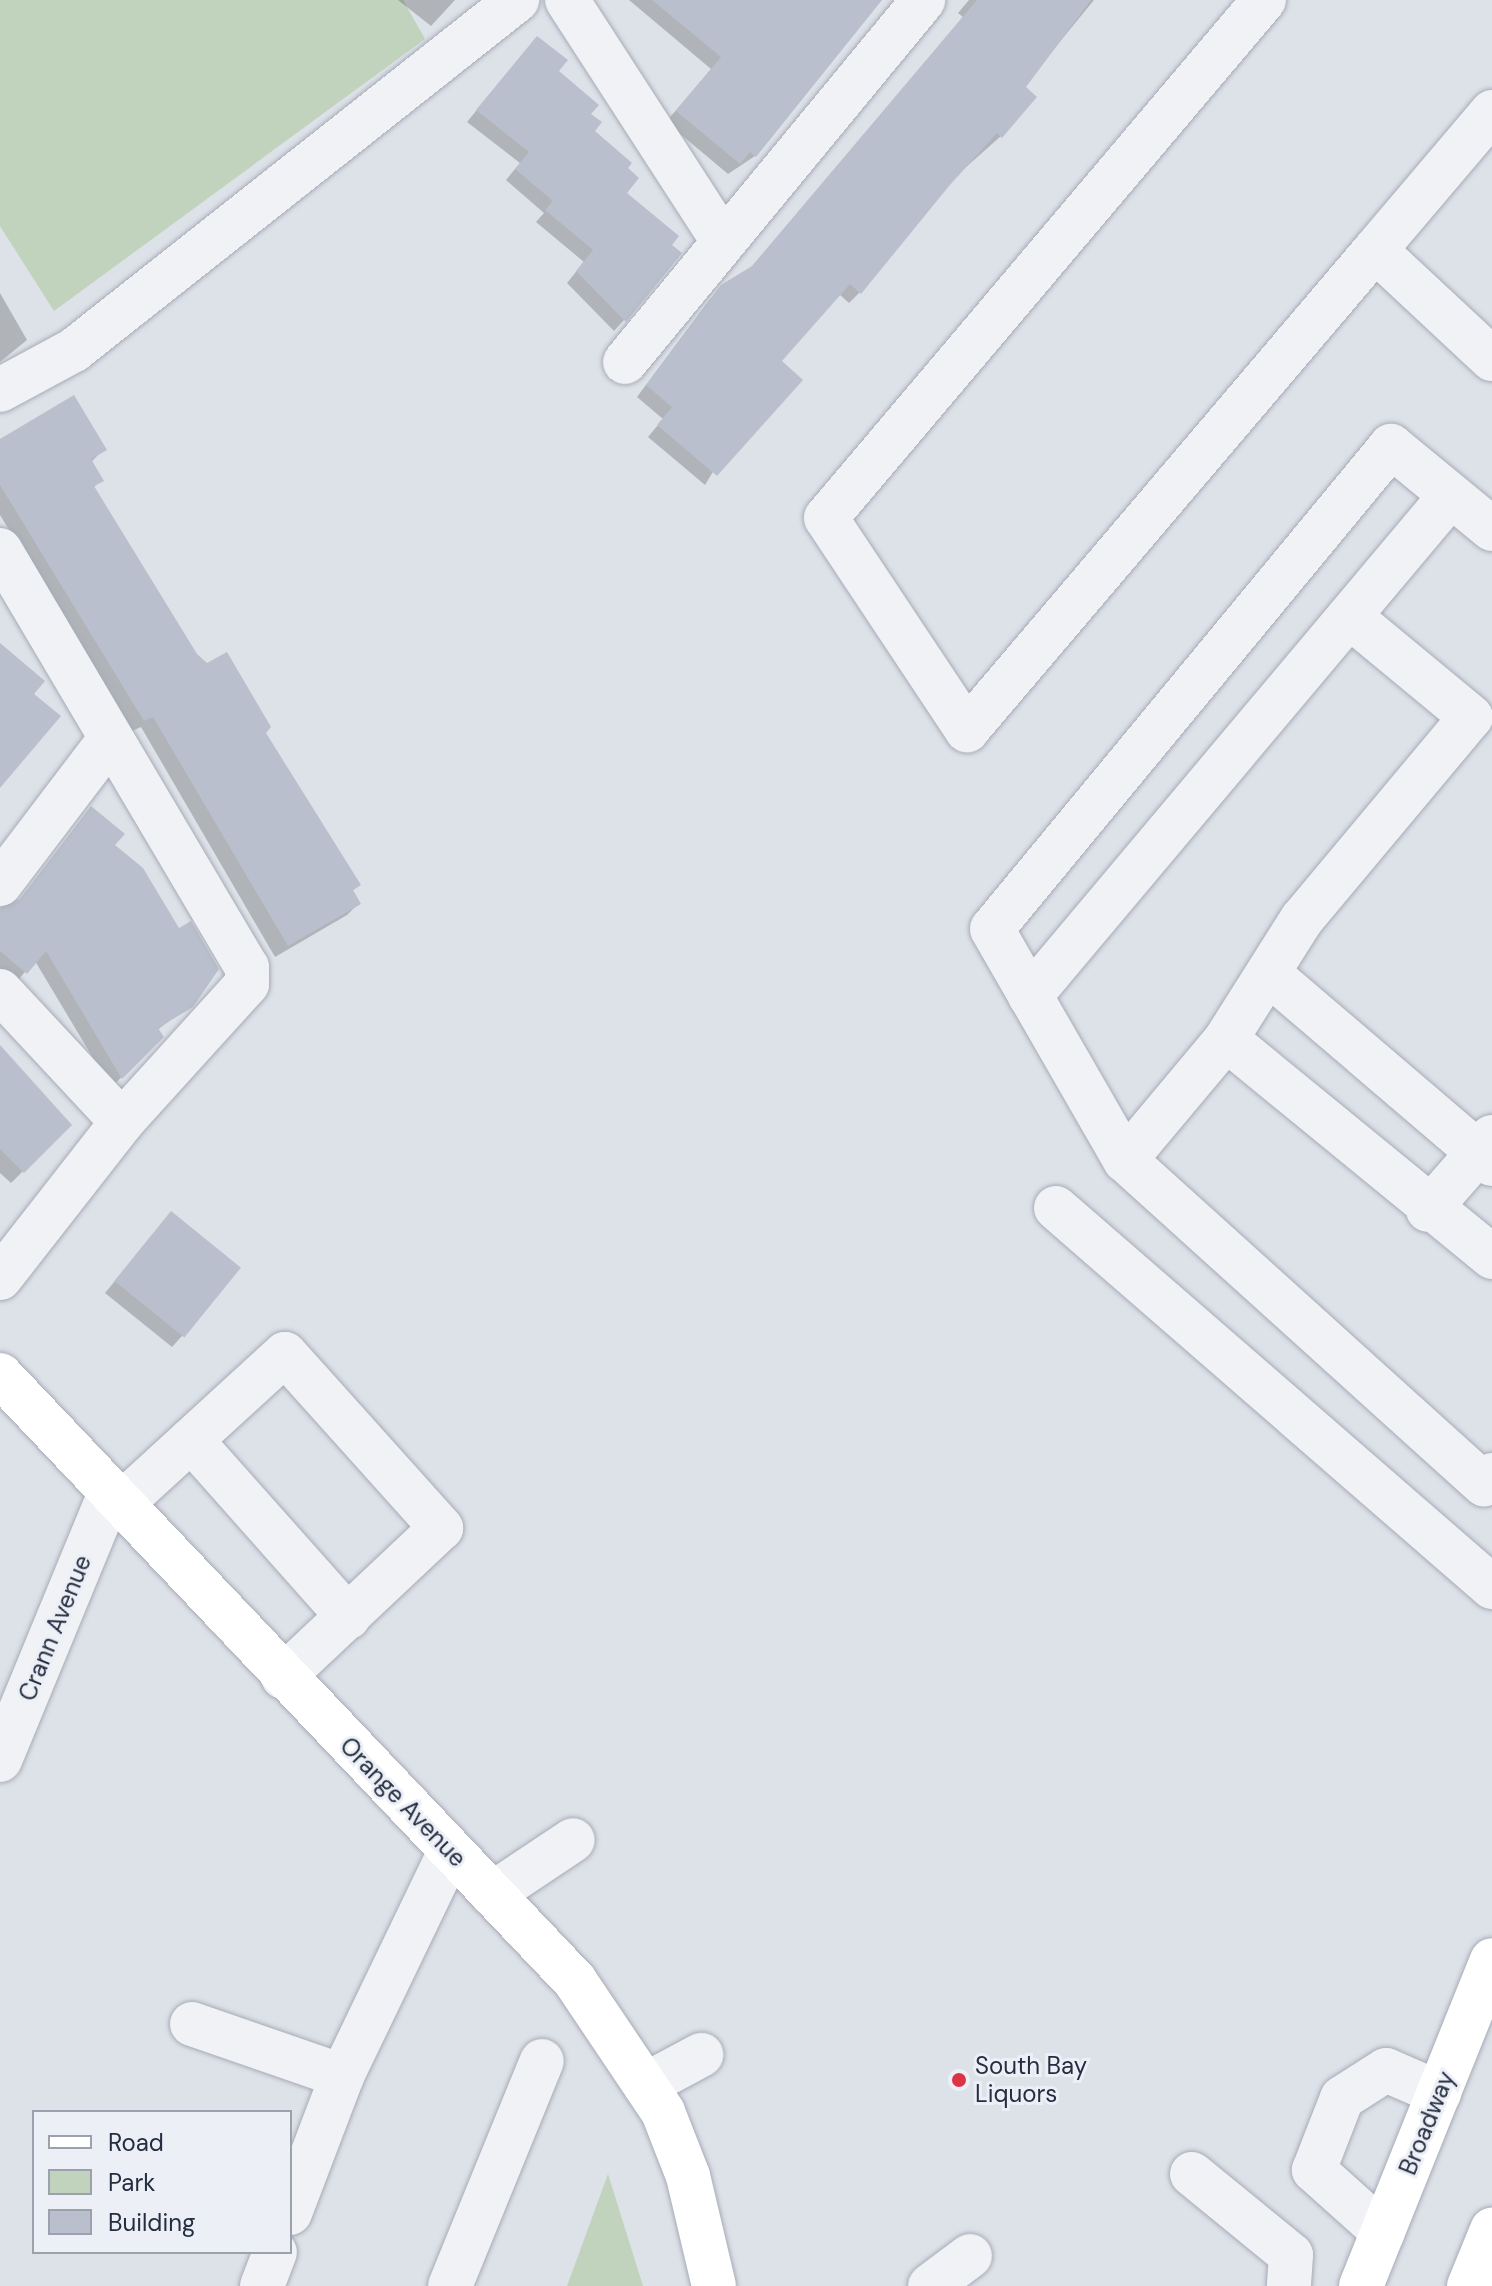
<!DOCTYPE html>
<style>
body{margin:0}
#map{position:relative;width:1492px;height:2286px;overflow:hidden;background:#dde1e8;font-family:"DM Sans",sans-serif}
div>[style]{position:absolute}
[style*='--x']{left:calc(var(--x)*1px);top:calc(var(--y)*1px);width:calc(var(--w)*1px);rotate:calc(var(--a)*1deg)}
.green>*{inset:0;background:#c1d3bd}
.shadow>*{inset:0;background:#0003}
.building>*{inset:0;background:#b9bfcc;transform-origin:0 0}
.roads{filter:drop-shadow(0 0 2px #a6abb6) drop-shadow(0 0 2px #a6abb6)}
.minor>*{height:44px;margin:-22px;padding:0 22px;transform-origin:22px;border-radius:22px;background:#f0f2f6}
.major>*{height:44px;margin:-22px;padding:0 22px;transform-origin:22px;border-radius:22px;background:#fff}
.dots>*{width:22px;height:22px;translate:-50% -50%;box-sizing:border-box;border:4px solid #ecf0f6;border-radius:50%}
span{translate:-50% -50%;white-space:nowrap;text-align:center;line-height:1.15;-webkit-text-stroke:6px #ecf0f6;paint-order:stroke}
.street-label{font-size:24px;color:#252d40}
.poi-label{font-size:24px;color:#252d40}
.left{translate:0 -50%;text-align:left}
.legend{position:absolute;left:32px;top:2110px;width:260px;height:144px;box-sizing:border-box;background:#ecf0f6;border:2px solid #9ca2ad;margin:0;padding:10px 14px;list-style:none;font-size:24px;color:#252d40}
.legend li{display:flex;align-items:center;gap:16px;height:40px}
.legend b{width:40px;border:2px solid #9ca2ad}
</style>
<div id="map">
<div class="green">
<i style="clip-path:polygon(0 0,403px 0,425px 39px,54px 311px,0 226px)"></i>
<i style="clip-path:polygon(608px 2174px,643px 2286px,567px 2286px)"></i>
</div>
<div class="shadow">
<i style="clip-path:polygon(398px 0,455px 0,431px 26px)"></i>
<i style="clip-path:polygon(629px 0,879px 0,755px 156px,728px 174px,666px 122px,711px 69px)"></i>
<i style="clip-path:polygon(969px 0,1094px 0,1023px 87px,1001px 136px,947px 184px,860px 292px,849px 303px,839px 294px,779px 361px,705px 485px,648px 437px,663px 419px,637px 397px,710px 299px,749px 270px,963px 17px,958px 13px)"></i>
<i style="clip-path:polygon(526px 50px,556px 72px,588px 114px,592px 132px,625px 168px,624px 320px,614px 331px,567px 283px,584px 262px,536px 222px,544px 213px,506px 180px,520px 163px,467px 122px)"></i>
<i style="clip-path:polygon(0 293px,27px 340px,0 362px)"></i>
<i style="clip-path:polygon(0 442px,104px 449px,92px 461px,101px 480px,93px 488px,196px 656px,263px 733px,359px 885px,352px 891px,359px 903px,347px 915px,275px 957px,141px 727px,132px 731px,0 515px)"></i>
<i style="clip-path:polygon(91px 808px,191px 1005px,157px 1030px,161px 1036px,111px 1088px,35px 961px,15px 983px,0 971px,0 911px,17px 903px)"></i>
<i style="clip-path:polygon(0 1046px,70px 1125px,11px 1183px,0 1173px)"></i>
<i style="clip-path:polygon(161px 1225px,182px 1336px,172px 1347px,105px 1293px)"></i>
</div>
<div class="building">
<i style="clip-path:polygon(652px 0,882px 0,756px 157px,750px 152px,740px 164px,676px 111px,721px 57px)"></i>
<i style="clip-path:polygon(977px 0,1091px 0,1026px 87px,1037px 97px,1002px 138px,997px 133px,949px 186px,861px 294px,850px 284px,782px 361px,803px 380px,717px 476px,657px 425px,672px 407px,646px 385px,721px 285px,752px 266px)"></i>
<i style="clip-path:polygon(537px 36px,568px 60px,559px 71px,599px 105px,591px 114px,602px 122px,595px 131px,632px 163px,628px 168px,639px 178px,627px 193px,679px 236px,672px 245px,682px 253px,626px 322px,576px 271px,593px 250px,545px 210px,553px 201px,515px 169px,529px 152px,476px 110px)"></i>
<i style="clip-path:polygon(74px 395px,107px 450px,91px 459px,104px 481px,94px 486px,197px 654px,207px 663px,227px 652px,271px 727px,266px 733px,361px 885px,353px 890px,361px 904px,288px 946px,153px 717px,144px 721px,0 485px,0 439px)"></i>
<i style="clip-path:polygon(0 643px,45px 681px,34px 694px,61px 716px,0 788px)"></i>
<i style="clip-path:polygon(91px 806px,125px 834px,115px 845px,143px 868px,179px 928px,191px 921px,219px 969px,193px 1007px,158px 1028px,164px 1037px,122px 1079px,46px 951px,27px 974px,0 951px,0 908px,20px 899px)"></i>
<i style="clip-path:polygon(0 1045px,72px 1125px,24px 1173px,0 1149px)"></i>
<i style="left:171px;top:1211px;width:90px;height:90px;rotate:39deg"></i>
</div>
<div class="roads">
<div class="minor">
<i style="--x:567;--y:0;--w:286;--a:57.1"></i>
<i style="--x:1264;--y:0;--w:678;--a:130.22"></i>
<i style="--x:826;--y:518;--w:255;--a:56.4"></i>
<i style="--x:967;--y:730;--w:630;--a:-49.64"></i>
<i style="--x:1375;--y:250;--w:160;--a:43"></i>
<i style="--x:1375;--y:250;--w:181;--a:-49.7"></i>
<i style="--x:625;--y:362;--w:469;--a:-50.5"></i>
<i style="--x:0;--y:390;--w:84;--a:-28.4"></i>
<i style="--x:74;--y:350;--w:565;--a:-38.31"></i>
<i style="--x:1492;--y:529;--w:131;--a:-140.6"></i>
<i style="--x:1391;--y:446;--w:626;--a:129.56"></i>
<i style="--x:992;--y:929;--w:267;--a:60.1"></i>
<i style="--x:1125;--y:1160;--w:484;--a:42.1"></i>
<i style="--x:1484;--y:1484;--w:12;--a:-48"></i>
<i style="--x:0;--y:550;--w:485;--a:59.4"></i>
<i style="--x:247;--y:967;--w:17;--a:90"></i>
<i style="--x:247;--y:984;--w:186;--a:132.2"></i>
<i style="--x:122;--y:1122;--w:198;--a:128"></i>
<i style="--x:0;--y:884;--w:183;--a:-52.8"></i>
<i style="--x:1268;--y:973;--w:294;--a:40.5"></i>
<i style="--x:0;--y:991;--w:179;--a:47"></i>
<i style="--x:1030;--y:996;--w:654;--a:-49.96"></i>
<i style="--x:1226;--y:1039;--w:142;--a:-57.7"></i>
<i style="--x:1302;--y:919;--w:263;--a:-50.1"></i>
<i style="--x:1471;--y:717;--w:158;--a:-140.4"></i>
<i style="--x:1125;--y:1160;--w:158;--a:-50.1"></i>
<i style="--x:1226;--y:1039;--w:344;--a:39.3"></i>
<i style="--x:1056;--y:1208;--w:578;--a:41"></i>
<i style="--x:1428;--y:1210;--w:97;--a:-48.8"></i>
<i style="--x:191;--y:1440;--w:237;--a:48.4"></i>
<i style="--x:119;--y:1506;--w:225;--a:-42.5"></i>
<i style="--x:285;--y:1354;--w:234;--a:48.1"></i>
<i style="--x:441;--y:1528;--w:217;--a:136.7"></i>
<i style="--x:0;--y:1760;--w:286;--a:-67.6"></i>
<i style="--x:492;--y:1894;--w:97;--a:-33.7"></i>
<i style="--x:192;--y:2024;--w:159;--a:19.1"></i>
<i style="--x:645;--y:2085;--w:64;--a:-28.2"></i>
<i style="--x:1192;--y:2174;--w:128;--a:39.3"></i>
<i style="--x:1291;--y:2255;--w:31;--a:94"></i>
<i style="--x:290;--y:2213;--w:147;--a:-69.2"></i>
<i style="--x:342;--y:2076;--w:249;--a:-64.3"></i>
<i style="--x:1383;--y:2232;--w:93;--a:-138.1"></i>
<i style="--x:1314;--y:2170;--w:77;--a:-68.7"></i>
<i style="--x:1342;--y:2098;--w:52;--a:-32.5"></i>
<i style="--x:1386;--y:2070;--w:58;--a:23.5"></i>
<i style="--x:262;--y:2286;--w:36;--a:-69"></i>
<i style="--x:450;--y:2286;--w:243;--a:-67.8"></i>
<i style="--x:930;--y:2286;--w:50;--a:-36.9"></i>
</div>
<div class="major">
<i style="--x:0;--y:1375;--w:835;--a:46.5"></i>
<i style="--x:575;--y:1981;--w:158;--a:56.1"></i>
<i style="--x:663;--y:2112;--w:69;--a:68.7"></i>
<i style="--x:688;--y:2176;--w:113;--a:76.7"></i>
<i style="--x:1361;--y:2286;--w:351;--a:-68.1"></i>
<i style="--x:1469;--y:2286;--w:61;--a:-67.7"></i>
</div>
</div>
<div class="dots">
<i style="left:959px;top:2080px;background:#dc3345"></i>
</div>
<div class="street-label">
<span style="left:55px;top:1628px;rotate:-68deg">Crann Avenue</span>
<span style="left:403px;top:1802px;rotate:46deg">Orange Avenue</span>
<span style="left:1427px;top:2123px;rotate:-68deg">Broadway</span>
</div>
<div class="poi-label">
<span class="left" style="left:975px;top:2080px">South Bay<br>Liquors</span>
</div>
<ul class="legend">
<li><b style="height:10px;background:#fff"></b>Road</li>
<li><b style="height:22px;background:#c1d3bd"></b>Park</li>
<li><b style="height:22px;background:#b9bfcc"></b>Building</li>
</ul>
</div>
